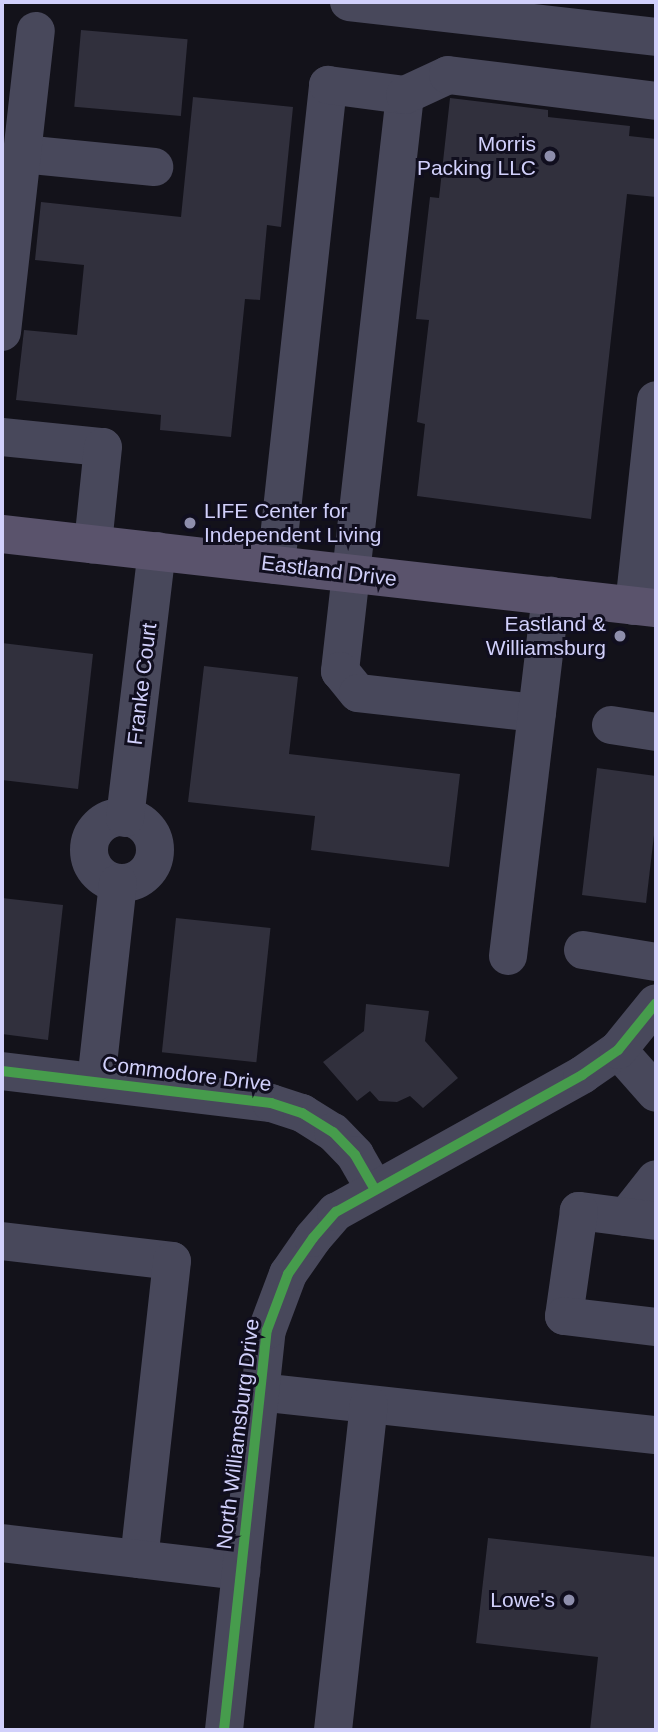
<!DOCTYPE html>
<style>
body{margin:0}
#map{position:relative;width:658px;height:1732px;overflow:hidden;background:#13121a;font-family:Helvetica,sans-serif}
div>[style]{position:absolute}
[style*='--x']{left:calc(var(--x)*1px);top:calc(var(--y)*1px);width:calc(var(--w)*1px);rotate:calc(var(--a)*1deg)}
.building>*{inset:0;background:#31303d;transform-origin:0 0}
.minor>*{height:38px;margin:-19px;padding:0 19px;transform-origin:19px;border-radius:19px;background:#48485b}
.minor>.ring{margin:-19px;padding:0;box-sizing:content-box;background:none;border:38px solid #48485b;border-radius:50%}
.major>*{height:38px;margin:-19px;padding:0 19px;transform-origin:19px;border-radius:19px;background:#5a536c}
.cycleway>*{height:10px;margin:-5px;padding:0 5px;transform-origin:5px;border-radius:5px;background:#469c4c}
.dots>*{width:19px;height:19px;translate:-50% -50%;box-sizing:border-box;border:4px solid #100e1e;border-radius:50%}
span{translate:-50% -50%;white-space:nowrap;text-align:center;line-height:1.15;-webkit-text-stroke:6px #100e1e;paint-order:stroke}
.poi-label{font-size:21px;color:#d1d0fb}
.right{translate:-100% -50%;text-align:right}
.left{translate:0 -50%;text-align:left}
.street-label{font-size:21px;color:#d1d0fb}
.frame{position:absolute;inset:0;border:4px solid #d1d0fb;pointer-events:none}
</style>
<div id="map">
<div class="building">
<i style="left:81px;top:30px;width:107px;height:77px;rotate:5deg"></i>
<i style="clip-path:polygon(193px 97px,293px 107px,281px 227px,267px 225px,260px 300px,245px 299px,231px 437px,160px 430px,161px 415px,16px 400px,24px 330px,77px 335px,84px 265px,35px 260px,41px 202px,181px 217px)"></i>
<i style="clip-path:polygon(450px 98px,548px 110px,548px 117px,630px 126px,629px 136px,656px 139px,656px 197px,627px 194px,591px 519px,417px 496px,425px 424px,417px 422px,429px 320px,416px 319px,430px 197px,439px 198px)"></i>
<i style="clip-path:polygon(2px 643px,93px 654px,78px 789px,2px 780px)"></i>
<i style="clip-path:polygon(204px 666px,298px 677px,289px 754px,460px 774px,449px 867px,311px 850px,315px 816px,188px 802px)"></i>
<i style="clip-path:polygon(597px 768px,656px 776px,656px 818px,646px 903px,582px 895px)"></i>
<i style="clip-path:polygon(2px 898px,63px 905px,48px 1040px,2px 1034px)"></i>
<i style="left:176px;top:918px;width:95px;height:135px;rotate:6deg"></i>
<i style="clip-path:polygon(366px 1004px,429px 1011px,425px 1041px,458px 1078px,423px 1108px,410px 1096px,397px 1102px,379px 1101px,370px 1091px,357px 1101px,323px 1062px,364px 1031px)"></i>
<i style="clip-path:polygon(488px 1538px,656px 1557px,656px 1730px,590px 1730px,598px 1657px,476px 1643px)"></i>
</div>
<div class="minor">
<i style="--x:349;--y:2;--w:309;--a:6.5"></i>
<i style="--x:405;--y:95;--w:580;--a:96.44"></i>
<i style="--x:340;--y:671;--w:28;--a:51"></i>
<i style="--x:358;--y:693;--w:180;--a:6.4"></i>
<i style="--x:22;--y:154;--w:133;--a:5.6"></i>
<i style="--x:2;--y:332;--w:303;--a:-83.6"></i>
<i style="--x:2;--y:437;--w:101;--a:5.7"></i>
<i style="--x:103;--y:447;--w:98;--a:95.9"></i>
<i style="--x:276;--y:565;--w:483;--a:-83.8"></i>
<i style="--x:328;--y:85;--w:78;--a:7.4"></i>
<i style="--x:405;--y:95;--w:47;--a:-24.9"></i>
<i style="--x:448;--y:75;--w:210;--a:7.1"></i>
<i style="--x:634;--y:606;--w:207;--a:-83.9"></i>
<i style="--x:611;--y:725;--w:46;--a:8.8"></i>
<i class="ring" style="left:89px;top:817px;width:28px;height:28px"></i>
<i style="--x:125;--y:818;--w:269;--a:-83.2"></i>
<i style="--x:583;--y:950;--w:74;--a:9.3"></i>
<i style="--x:508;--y:956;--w:363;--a:-83.2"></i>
<i style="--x:618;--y:1050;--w:57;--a:48.5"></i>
<i style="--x:2;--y:1071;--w:271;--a:6.8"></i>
<i style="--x:271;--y:1103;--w:33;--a:18"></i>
<i style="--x:302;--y:1113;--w:36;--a:32"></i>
<i style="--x:333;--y:1132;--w:32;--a:46"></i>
<i style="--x:355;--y:1155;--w:38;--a:60"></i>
<i style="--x:96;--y:1082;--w:200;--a:-83.7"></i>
<i style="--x:626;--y:1217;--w:48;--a:-51.7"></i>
<i style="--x:656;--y:1221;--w:78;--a:-172.6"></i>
<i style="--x:579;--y:1211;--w:106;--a:98.1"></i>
<i style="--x:564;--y:1316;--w:93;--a:6.8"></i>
<i style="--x:2;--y:1241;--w:171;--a:6.7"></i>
<i style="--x:172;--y:1261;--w:300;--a:96.3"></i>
<i style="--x:259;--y:1392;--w:399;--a:6.2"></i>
<i style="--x:2;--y:1543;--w:241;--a:6.7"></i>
<i style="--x:224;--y:1730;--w:402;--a:-83.9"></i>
<i style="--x:267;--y:1330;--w:60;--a:-69.4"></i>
<i style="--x:288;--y:1274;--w:44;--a:-55.2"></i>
<i style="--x:313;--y:1238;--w:35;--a:-49"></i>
<i style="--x:336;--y:1212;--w:282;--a:-29.1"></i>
<i style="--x:582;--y:1075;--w:44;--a:-34.8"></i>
<i style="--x:618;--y:1050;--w:60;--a:-51"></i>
<i style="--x:333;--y:1730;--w:327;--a:-83.7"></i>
</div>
<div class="major">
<i style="--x:2;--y:534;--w:658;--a:6.46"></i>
</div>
<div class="cycleway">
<i style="--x:2;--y:1071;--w:271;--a:6.8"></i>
<i style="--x:271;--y:1103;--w:33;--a:18"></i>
<i style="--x:302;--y:1113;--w:36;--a:32"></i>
<i style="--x:333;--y:1132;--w:32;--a:46"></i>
<i style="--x:355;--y:1155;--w:38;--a:60"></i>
<i style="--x:224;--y:1730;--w:402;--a:-83.9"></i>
<i style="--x:267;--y:1330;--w:60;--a:-69.4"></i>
<i style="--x:288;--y:1274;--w:44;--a:-55.2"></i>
<i style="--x:313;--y:1238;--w:35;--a:-49"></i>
<i style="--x:336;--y:1212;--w:282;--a:-29.1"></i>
<i style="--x:582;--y:1075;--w:44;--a:-34.8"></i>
<i style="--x:618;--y:1050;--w:60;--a:-51"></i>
</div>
<div class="dots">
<i style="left:550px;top:156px;background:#8e8eac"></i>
<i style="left:190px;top:523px;background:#8e8eac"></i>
<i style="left:620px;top:636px;background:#8e8eac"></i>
<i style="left:569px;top:1600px;background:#8e8eac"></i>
</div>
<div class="poi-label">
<span class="right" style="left:536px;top:156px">Morris<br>Packing LLC</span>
<span class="left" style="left:204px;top:523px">LIFE Center for<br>Independent Living</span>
<span class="right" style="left:606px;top:636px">Eastland &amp;<br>Williamsburg</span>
<span class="right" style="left:555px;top:1600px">Lowe's</span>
</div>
<div class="street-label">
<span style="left:329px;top:571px;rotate:7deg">Eastland Drive</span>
<span style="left:142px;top:684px;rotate:-83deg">Franke Court</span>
<span style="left:187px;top:1074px;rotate:7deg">Commodore Drive</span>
<span style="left:238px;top:1434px;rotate:-83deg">North Williamsburg Drive</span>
</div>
<div class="frame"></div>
</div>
